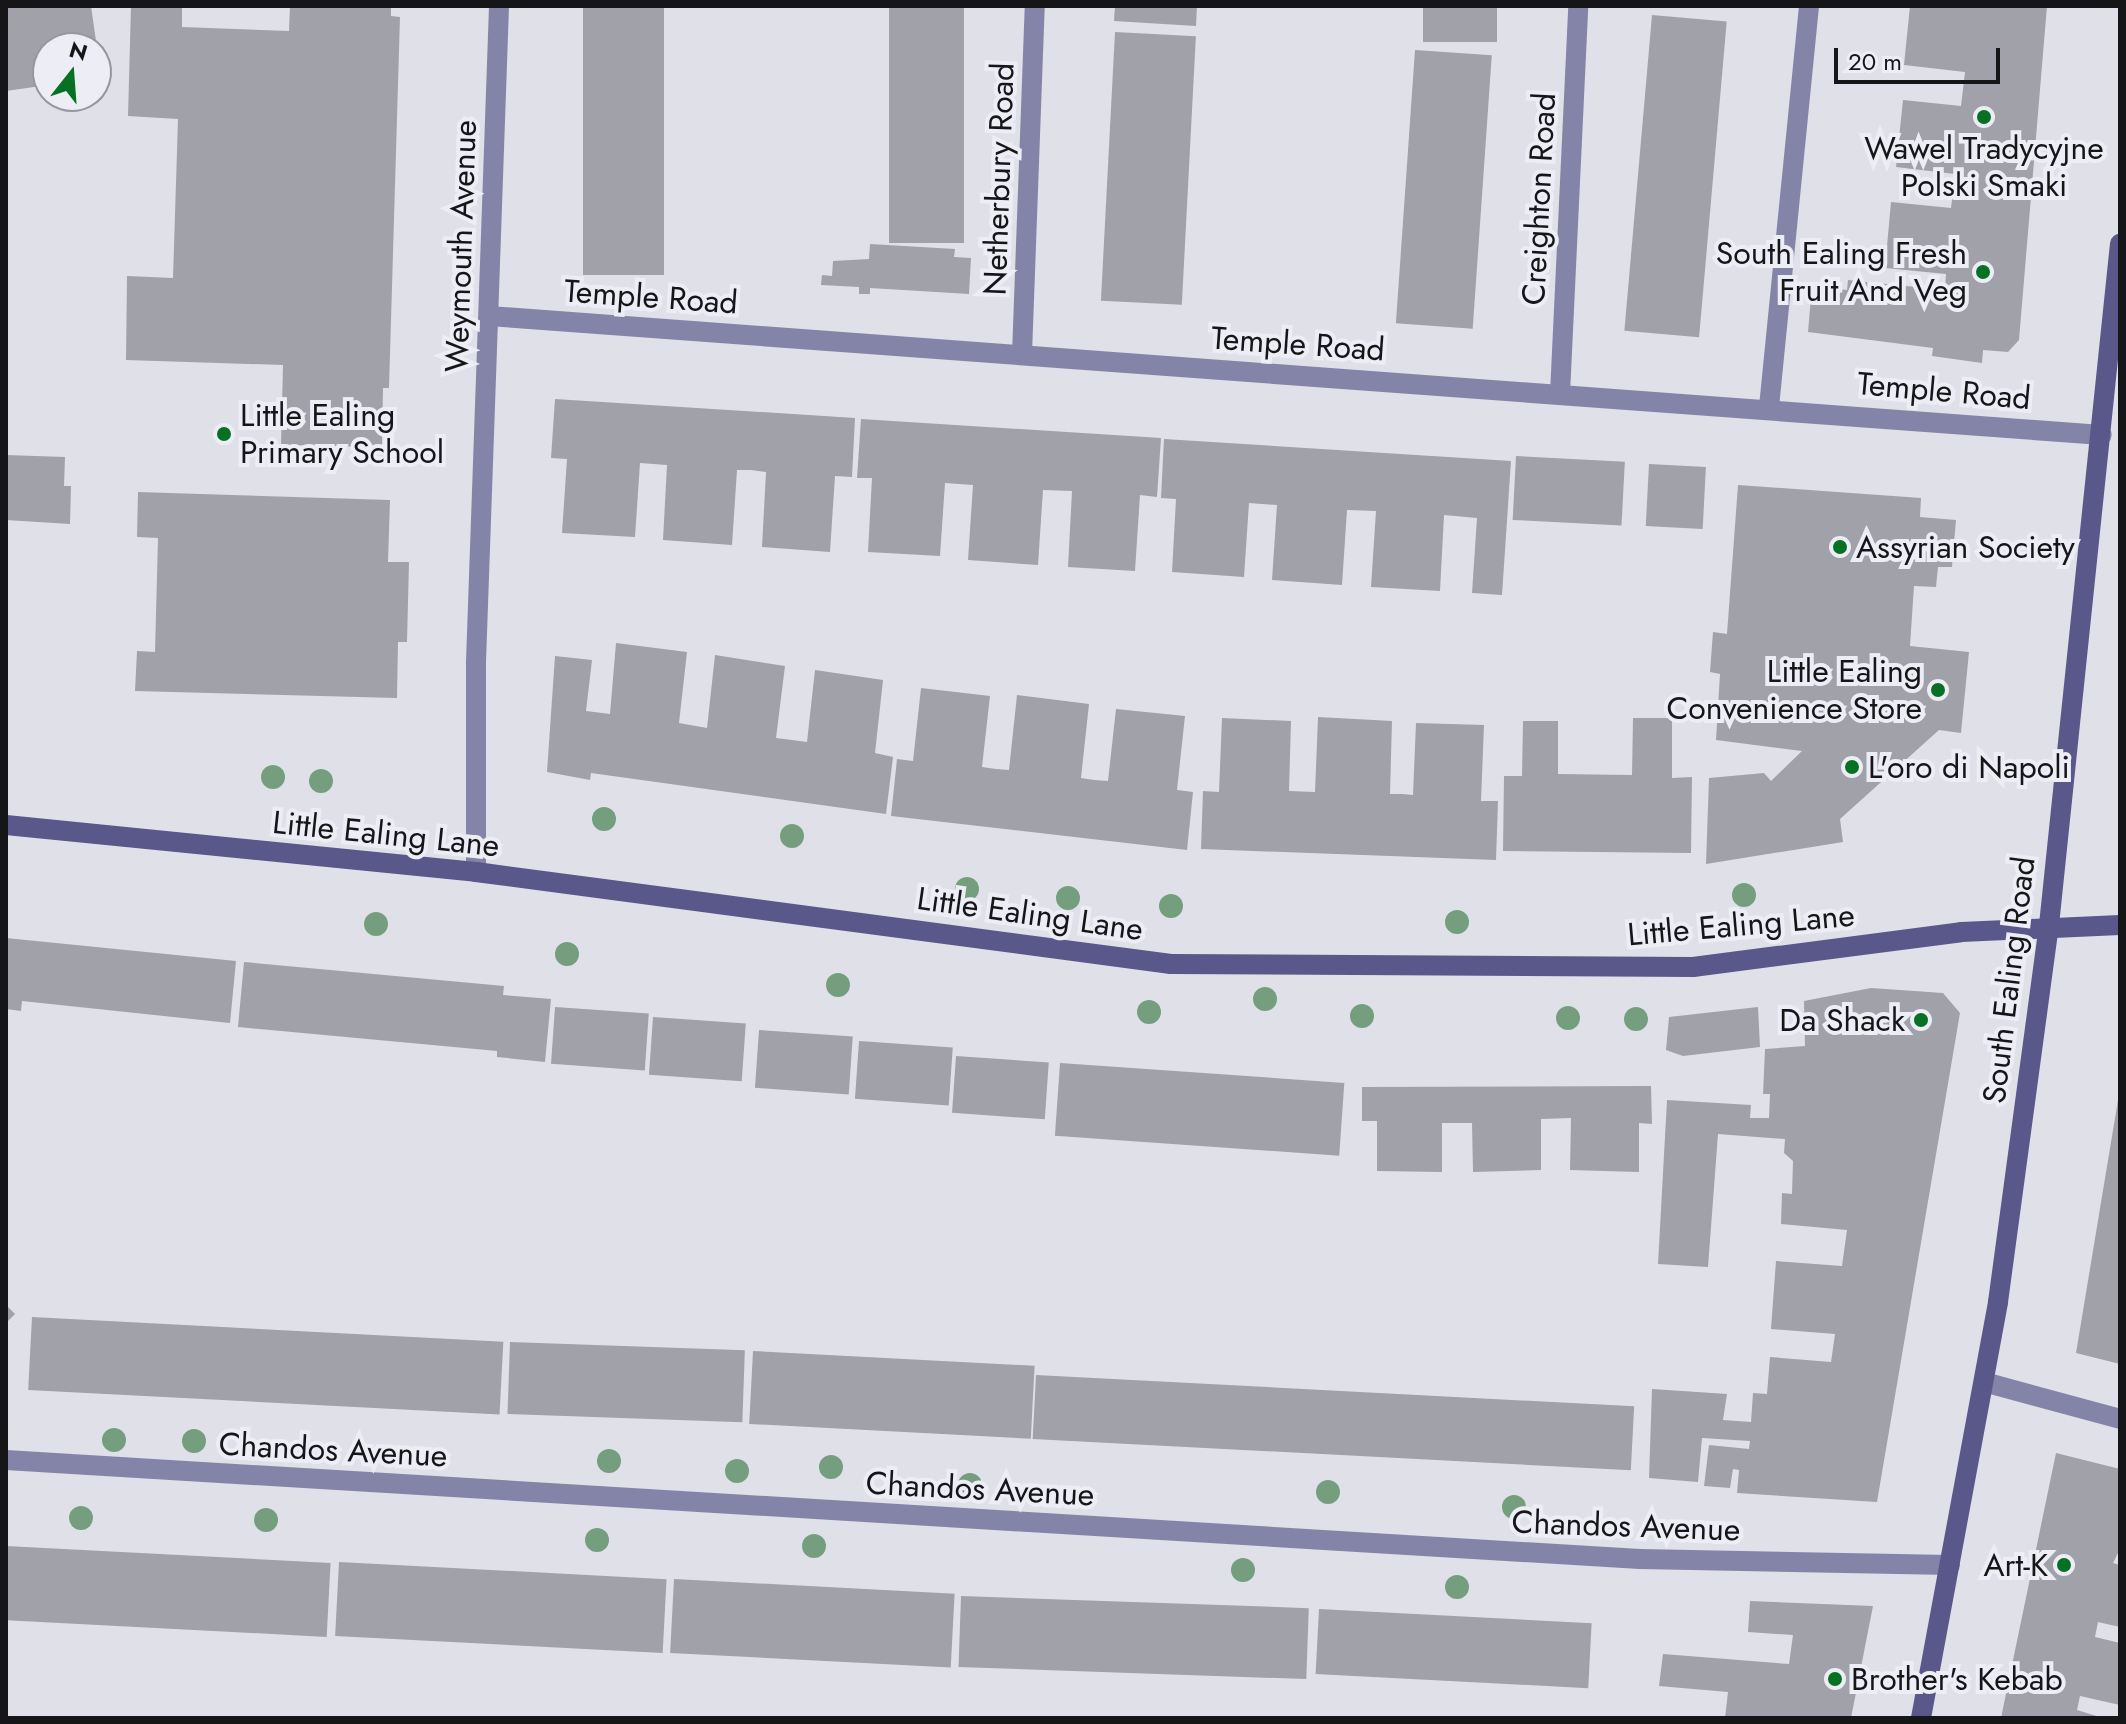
<!DOCTYPE html>
<style>
body{margin:0}
#map{position:relative;width:2126px;height:1724px;overflow:hidden;background:#e0e0e9;font-family:Jost,sans-serif}
div>[style]{position:absolute}
[style*='--x']{left:calc(var(--x)*1px);top:calc(var(--y)*1px);width:calc(var(--w)*1px);rotate:calc(var(--a)*1deg)}
.building>*{inset:0;background:#a1a1a9;transform-origin:0 0}
.lane>*{height:20px;margin:-10px;padding:0 10px;transform-origin:10px;border-radius:10px;background:#8484a8}
.street>*{height:20px;margin:-10px;padding:0 10px;transform-origin:10px;border-radius:10px;background:#8484a8}
.secondary>*{height:20px;margin:-10px;padding:0 10px;transform-origin:10px;border-radius:10px;background:#5a578a}
.trees>*{width:24px;height:24px;margin:-12px;border-radius:50%;background:#759e7f}
.dots>*{width:22px;height:22px;translate:-50% -50%;box-sizing:border-box;border:4px solid #ededf6;border-radius:50%}
span{translate:-50% -50%;white-space:nowrap;text-align:center;line-height:1.15;-webkit-text-stroke:8px #ededf6;paint-order:stroke}
.poi-label{font-size:32px;color:#161619}
.right{translate:-100% -50%;text-align:right}
.left{translate:0 -50%;text-align:left}
.street-label{font-size:32px;color:#161619}
.frame{position:absolute;inset:0;border:8px solid #161619;pointer-events:none}
.north{position:absolute;left:32px;top:32px;width:80px;height:80px;box-sizing:border-box;background:#ededf6;border:2px solid #97979e;border-radius:50%;rotate:17deg;font-size:22px;font-weight:700;line-height:32px;text-align:center;color:#161619}
.north::after{content:'';display:block;margin:auto;width:28px;height:36px;background:#067122;clip-path:polygon(50% 0,100% 100%,50% 72%,0 100%)}
.scale{position:absolute;left:1834px;top:48px;width:166px;height:36px;box-sizing:border-box;border:4px solid #161619;border-top:0;padding-left:10px;font-size:24px;line-height:28px;white-space:nowrap;color:#161619;-webkit-text-stroke:6px #ededf6;paint-order:stroke}
</style>
<div id="map">
<div class="building">
<i style="clip-path:polygon(6px 6px,91px 6px,97px 48px,48px 48px,48px 85px,6px 91px)"></i>
<i style="clip-path:polygon(131px 6px,182px 6px,182px 27px,289px 31px,290px 6px,391px 6px,391px 16px,400px 17px,389px 388px,383px 388px,382px 447px,281px 445px,283px 365px,126px 360px,127px 276px,173px 278px,178px 119px,128px 116px)"></i>
<i style="left:583px;top:6px;width:81px;height:269px"></i>
<i style="left:889px;top:6px;width:75px;height:237px"></i>
<i style="clip-path:polygon(1115px 6px,1197px 6px,1196px 26px,1114px 21px)"></i>
<i style="left:1423px;top:6px;width:74px;height:36px"></i>
<i style="clip-path:polygon(1910px 6px,2047px 6px,2019px 340px,2008px 352px,1983px 350px,1982px 363px,1932px 356px,1933px 348px,1808px 332px,1812px 286px,1847px 290px,1848px 280px,1945px 290px,1946px 274px,1885px 268px,1891px 202px,1951px 208px,1955px 174px,1896px 167px,1903px 100px,1961px 106px,1965px 72px,1904px 65px)"></i>
<i style="left:1652px;top:15px;width:75px;height:317px;rotate:5deg"></i>
<i style="left:1115px;top:32px;width:81px;height:269px;rotate:3deg"></i>
<i style="left:1415px;top:50px;width:77px;height:274px;rotate:4deg"></i>
<i style="clip-path:polygon(96px 54px,101px 78px,96px 79px)"></i>
<i style="clip-path:polygon(870px 244px,955px 249px,954px 257px,971px 258px,969px 294px,870px 288px,870px 294px,859px 294px,859px 287px,821px 285px,822px 275px,832px 276px,833px 261px,869px 259px)"></i>
<i style="clip-path:polygon(555px 399px,855px 418px,852px 477px,835px 476px,830px 552px,762px 547px,766px 472px,751px 470px,737px 470px,732px 545px,663px 540px,667px 465px,640px 463px,635px 537px,562px 533px,567px 459px,551px 458px)"></i>
<i style="clip-path:polygon(861px 419px,1161px 438px,1157px 497px,1140px 495px,1135px 571px,1068px 567px,1072px 491px,1043px 490px,1038px 565px,968px 560px,973px 485px,945px 483px,940px 556px,868px 552px,872px 478px,857px 478px)"></i>
<i style="clip-path:polygon(1164px 439px,1511px 461px,1502px 595px,1472px 593px,1477px 518px,1444px 515px,1440px 591px,1371px 587px,1376px 511px,1347px 510px,1342px 585px,1272px 580px,1277px 505px,1249px 503px,1244px 577px,1172px 572px,1176px 499px,1161px 498px)"></i>
<i style="clip-path:polygon(6px 455px,65px 457px,64px 486px,71px 486px,70px 524px,6px 520px)"></i>
<i style="left:1516px;top:456px;width:109px;height:64px;rotate:3deg"></i>
<i style="left:1649px;top:464px;width:57px;height:62px;rotate:3deg"></i>
<i style="clip-path:polygon(1738px 485px,1921px 498px,1920px 517px,1956px 520px,1952px 567px,1938px 567px,1936px 587px,1914px 586px,1910px 646px,1969px 652px,1961px 733px,1939px 730px,1840px 819px,1843px 842px,1706px 864px,1709px 778px,1764px 773px,1771px 781px,1802px 751px,1716px 740px,1720px 674px,1710px 672px,1713px 632px,1727px 634px)"></i>
<i style="clip-path:polygon(138px 492px,390px 500px,388px 562px,409px 562px,407px 642px,398px 642px,397px 698px,135px 691px,137px 651px,155px 652px,158px 538px,137px 537px)"></i>
<i style="clip-path:polygon(616px 643px,687px 652px,679px 723px,707px 728px,715px 655px,785px 666px,776px 738px,792px 740px,807px 742px,815px 670px,883px 680px,875px 753px,893px 757px,886px 814px,591px 773px,590px 780px,547px 772px,555px 656px,592px 660px,586px 711px,610px 714px)"></i>
<i style="clip-path:polygon(921px 688px,990px 696px,982px 767px,996px 769px,1009px 770px,1017px 695px,1089px 704px,1081px 778px,1094px 780px,1108px 781px,1116px 709px,1185px 716px,1177px 790px,1193px 792px,1187px 850px,891px 816px,897px 759px,913px 761px)"></i>
<i style="clip-path:polygon(1318px 717px,1392px 721px,1390px 794px,1402px 794px,1413px 795px,1416px 723px,1484px 725px,1481px 801px,1498px 801px,1496px 860px,1201px 849px,1203px 791px,1219px 792px,1222px 718px,1291px 721px,1289px 791px,1315px 792px)"></i>
<i style="clip-path:polygon(1633px 718px,1672px 718px,1672px 778px,1692px 777px,1691px 853px,1503px 851px,1504px 776px,1522px 776px,1523px 721px,1558px 721px,1558px 774px,1632px 775px)"></i>
<i style="clip-path:polygon(6px 938px,236px 961px,230px 1023px,22px 1001px,21px 1011px,6px 1009px)"></i>
<i style="clip-path:polygon(244px 962px,504px 986px,503px 995px,551px 999px,545px 1062px,497px 1057px,497px 1051px,238px 1027px)"></i>
<i style="clip-path:polygon(1871px 988px,1943px 993px,1960px 1013px,1877px 1502px,1737px 1493px,1739px 1470px,1733px 1469px,1730px 1488px,1704px 1486px,1709px 1445px,1749px 1449px,1750px 1441px,1702px 1438px,1698px 1482px,1649px 1478px,1652px 1389px,1727px 1394px,1723px 1420px,1751px 1422px,1753px 1393px,1767px 1394px,1770px 1357px,1831px 1362px,1835px 1334px,1771px 1329px,1776px 1261px,1842px 1266px,1847px 1230px,1781px 1224px,1782px 1193px,1792px 1194px,1793px 1161px,1784px 1153px,1785px 1139px,1718px 1134px,1708px 1267px,1658px 1264px,1667px 1100px,1751px 1105px,1750px 1118px,1769px 1118px,1770px 1094px,1763px 1094px,1765px 1049px,1805px 1046px,1804px 1001px)"></i>
<i style="left:555px;top:1007px;width:94px;height:57px;rotate:4deg"></i>
<i style="clip-path:polygon(1758px 1007px,1760px 1047px,1683px 1056px,1666px 1050px,1669px 1017px)"></i>
<i style="left:653px;top:1017px;width:93px;height:58px;rotate:4deg"></i>
<i style="left:759px;top:1030px;width:94px;height:58px;rotate:4deg"></i>
<i style="left:859px;top:1041px;width:94px;height:58px;rotate:4deg"></i>
<i style="left:956px;top:1056px;width:93px;height:57px;rotate:4deg"></i>
<i style="left:1060px;top:1063px;width:285px;height:73px;rotate:4deg"></i>
<i style="clip-path:polygon(1651px 1086px,1652px 1124px,1639px 1123px,1639px 1172px,1570px 1170px,1571px 1118px,1541px 1119px,1541px 1170px,1473px 1172px,1472px 1123px,1442px 1123px,1442px 1172px,1377px 1171px,1377px 1121px,1362px 1121px,1362px 1087px)"></i>
<i style="clip-path:polygon(2120px 1088px,2120px 1364px,2076px 1353px)"></i>
<i style="clip-path:polygon(6px 1305px,15px 1314px,6px 1323px)"></i>
<i style="left:32px;top:1317px;width:472px;height:73px;rotate:3deg"></i>
<i style="left:510px;top:1342px;width:235px;height:72px;rotate:2deg"></i>
<i style="left:753px;top:1351px;width:282px;height:73px;rotate:3deg"></i>
<i style="left:1036px;top:1375px;width:599px;height:64px;rotate:3deg"></i>
<i style="clip-path:polygon(2056px 1453px,2120px 1469px,2120px 1549px,2113px 1563px,2120px 1565px,2120px 1627px,2098px 1622px,2095px 1637px,2120px 1643px,2120px 1705px,2080px 1696px,2077px 1710px,2103px 1718px,2001px 1718px)"></i>
<i style="left:6px;top:1546px;width:325px;height:74px;rotate:3deg"></i>
<i style="left:339px;top:1562px;width:328px;height:74px;rotate:3deg"></i>
<i style="left:674px;top:1579px;width:281px;height:74px;rotate:3deg"></i>
<i style="left:961px;top:1596px;width:348px;height:71px;rotate:2deg"></i>
<i style="clip-path:polygon(1750px 1601px,1873px 1606px,1851px 1718px,1725px 1718px,1728px 1692px,1659px 1686px,1663px 1654px,1789px 1664px,1793px 1635px,1748px 1632px)"></i>
<i style="left:1319px;top:1609px;width:273px;height:65px;rotate:3deg"></i>
</div>
<div class="lane">
<i style="--x:1769;--y:407;--w:403;--a:-84.3"></i>
<i style="--x:1984;--y:1382;--w:141;--a:15.2"></i>
</div>
<div class="street">
<i style="--x:489;--y:316;--w:1617;--a:4.22"></i>
<i style="--x:1022;--y:354;--w:348;--a:-87.9"></i>
<i style="--x:1560;--y:394;--w:388;--a:-87.3"></i>
<i style="--x:476;--y:872;--w:210;--a:-90"></i>
<i style="--x:476;--y:662;--w:656;--a:-87.99"></i>
<i style="--x:6;--y:1460;--w:1637;--a:3.47"></i>
<i style="--x:1640;--y:1559;--w:310;--a:1.1"></i>
</div>
<div class="secondary">
<i style="--x:6;--y:825;--w:472;--a:5.7"></i>
<i style="--x:476;--y:872;--w:701;--a:7.54"></i>
<i style="--x:1171;--y:964;--w:522;--a:0.33"></i>
<i style="--x:1693;--y:967;--w:270;--a:-7.4"></i>
<i style="--x:1961;--y:932;--w:159;--a:-2.5"></i>
<i style="--x:1921;--y:1718;--w:423;--a:-79.5"></i>
<i style="--x:1998;--y:1302;--w:380;--a:-82.3"></i>
<i style="--x:2049;--y:925;--w:685;--a:-84.05"></i>
</div>
<div class="trees">
<i style="left:273px;top:777px"></i>
<i style="left:321px;top:781px"></i>
<i style="left:604px;top:819px"></i>
<i style="left:792px;top:836px"></i>
<i style="left:967px;top:889px"></i>
<i style="left:1744px;top:895px"></i>
<i style="left:1068px;top:898px"></i>
<i style="left:1171px;top:906px"></i>
<i style="left:1457px;top:922px"></i>
<i style="left:376px;top:924px"></i>
<i style="left:567px;top:954px"></i>
<i style="left:838px;top:985px"></i>
<i style="left:1265px;top:999px"></i>
<i style="left:1149px;top:1012px"></i>
<i style="left:1362px;top:1016px"></i>
<i style="left:1568px;top:1018px"></i>
<i style="left:1636px;top:1019px"></i>
<i style="left:114px;top:1440px"></i>
<i style="left:194px;top:1441px"></i>
<i style="left:609px;top:1461px"></i>
<i style="left:831px;top:1467px"></i>
<i style="left:737px;top:1471px"></i>
<i style="left:970px;top:1485px"></i>
<i style="left:1328px;top:1492px"></i>
<i style="left:1514px;top:1507px"></i>
<i style="left:81px;top:1518px"></i>
<i style="left:266px;top:1520px"></i>
<i style="left:597px;top:1540px"></i>
<i style="left:814px;top:1546px"></i>
<i style="left:1243px;top:1570px"></i>
<i style="left:1457px;top:1587px"></i>
</div>
<div class="dots">
<i style="left:1984px;top:117px;background:#067122"></i>
<i style="left:1983px;top:272px;background:#067122"></i>
<i style="left:224px;top:434px;background:#067122"></i>
<i style="left:1840px;top:547px;background:#067122"></i>
<i style="left:1938px;top:690px;background:#067122"></i>
<i style="left:1852px;top:767px;background:#067122"></i>
<i style="left:1921px;top:1020px;background:#067122"></i>
<i style="left:2064px;top:1565px;background:#067122"></i>
<i style="left:1835px;top:1679px;background:#067122"></i>
</div>
<div class="poi-label">
<span style="left:1984px;top:167px">Wawel Tradycyjne<br>Polski Smaki</span>
<span class="right" style="left:1967px;top:272px">South Ealing Fresh<br>Fruit And Veg</span>
<span class="left" style="left:240px;top:434px">Little Ealing<br>Primary School</span>
<span class="left" style="left:1856px;top:547px">Assyrian Society</span>
<span class="right" style="left:1922px;top:690px">Little Ealing<br>Convenience Store</span>
<span class="left" style="left:1868px;top:767px">L'oro di Napoli</span>
<span class="right" style="left:1905px;top:1020px">Da Shack</span>
<span class="right" style="left:2048px;top:1565px">Art-K</span>
<span class="left" style="left:1851px;top:1679px">Brother's Kebab</span>
</div>
<div class="street-label">
<span style="left:999px;top:179px;rotate:-88deg">Netherbury Road</span>
<span style="left:1539px;top:199px;rotate:-87deg">Creighton Road</span>
<span style="left:461px;top:246px;rotate:-88deg">Weymouth Avenue</span>
<span style="left:651px;top:297px;rotate:4deg">Temple Road</span>
<span style="left:1298px;top:344px;rotate:4deg">Temple Road</span>
<span style="left:1944px;top:391px;rotate:5deg">Temple Road</span>
<span style="left:386px;top:834px;rotate:6deg">Little Ealing Lane</span>
<span style="left:1030px;top:914px;rotate:8deg">Little Ealing Lane</span>
<span style="left:1741px;top:925px;rotate:-5deg">Little Ealing Lane</span>
<span style="left:2009px;top:980px;rotate:-83deg">South Ealing Road</span>
<span style="left:333px;top:1450px;rotate:3deg">Chandos Avenue</span>
<span style="left:980px;top:1489px;rotate:3deg">Chandos Avenue</span>
<span style="left:1626px;top:1526px;rotate:2deg">Chandos Avenue</span>
</div>
<div class="frame"></div>
<div class="north">N</div>
<div class="scale">20 m</div>
</div>
